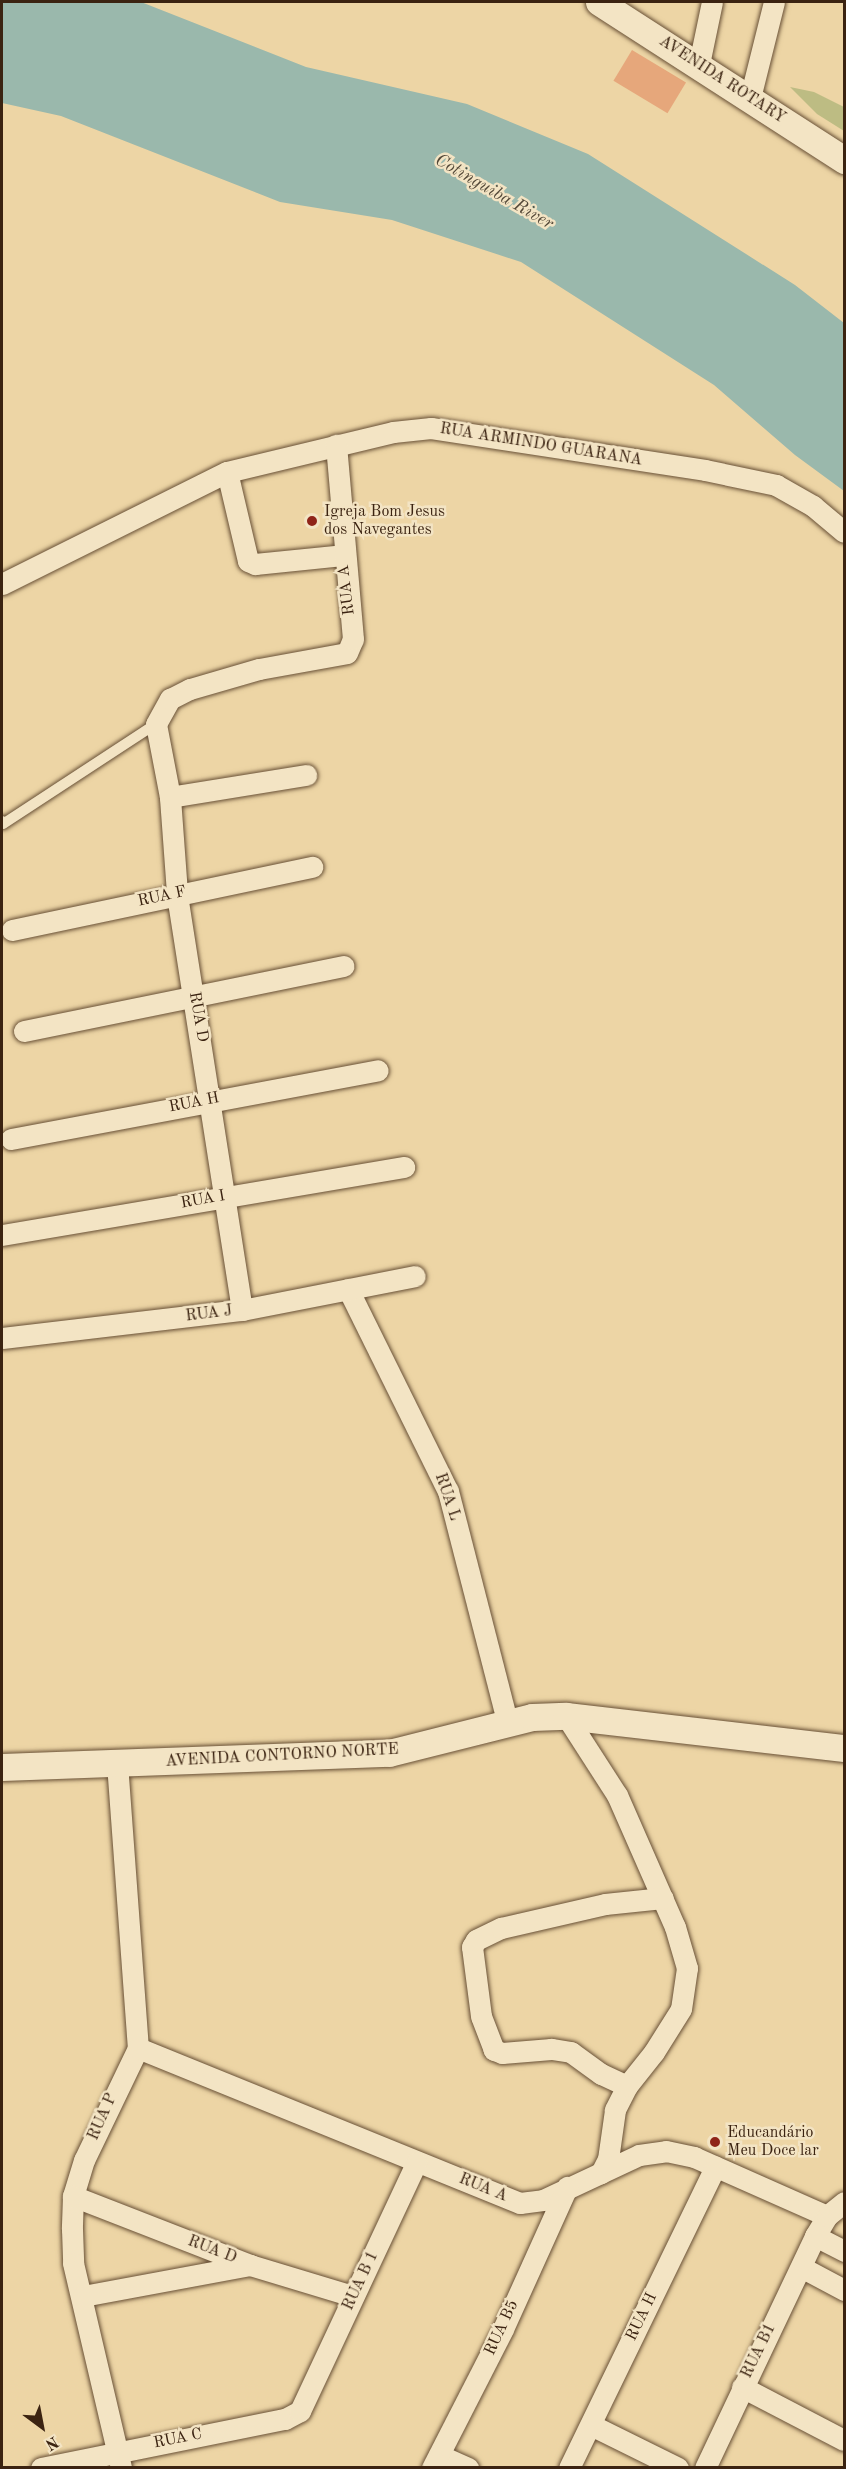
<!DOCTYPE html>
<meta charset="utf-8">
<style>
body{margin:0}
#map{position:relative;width:846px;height:2469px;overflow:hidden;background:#edd5a5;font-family:"Old Standard TT",serif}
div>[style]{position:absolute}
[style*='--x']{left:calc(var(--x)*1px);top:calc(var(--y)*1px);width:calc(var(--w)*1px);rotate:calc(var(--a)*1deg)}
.green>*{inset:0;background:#bdbc83}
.water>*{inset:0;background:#9ab8ac}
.building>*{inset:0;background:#e6a77b;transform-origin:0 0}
.roads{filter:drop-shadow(0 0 2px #685036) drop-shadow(0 0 2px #685036)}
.service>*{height:10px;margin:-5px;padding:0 5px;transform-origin:5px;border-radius:5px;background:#f3e4c4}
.minor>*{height:21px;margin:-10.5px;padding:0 10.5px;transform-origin:10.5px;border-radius:10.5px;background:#f3e4c4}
.tertiary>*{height:27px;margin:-13.5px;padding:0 13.5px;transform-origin:13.5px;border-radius:13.5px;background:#f3e4c4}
.dots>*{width:16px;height:16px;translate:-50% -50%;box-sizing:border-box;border:3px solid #f3e4c4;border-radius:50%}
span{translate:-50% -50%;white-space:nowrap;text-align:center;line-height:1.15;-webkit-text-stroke:5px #f3e4c4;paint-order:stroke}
.street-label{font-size:16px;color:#3b2311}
.poi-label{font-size:16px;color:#3b2311}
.left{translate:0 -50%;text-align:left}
.water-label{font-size:18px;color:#534838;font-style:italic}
.frame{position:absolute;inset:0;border:3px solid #3b2311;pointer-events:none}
.north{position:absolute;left:12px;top:2397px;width:60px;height:60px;-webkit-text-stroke:4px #f3e4c4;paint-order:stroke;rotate:148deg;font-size:16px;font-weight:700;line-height:24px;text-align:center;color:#3b2311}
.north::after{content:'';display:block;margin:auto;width:21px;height:27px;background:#3b2311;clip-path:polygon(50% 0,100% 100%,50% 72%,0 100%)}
</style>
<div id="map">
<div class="green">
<i style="clip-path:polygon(790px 87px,814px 92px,844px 107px,844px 131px,817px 114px)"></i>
</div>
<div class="water">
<i style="clip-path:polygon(2px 2px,141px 2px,306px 67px,467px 104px,588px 154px,795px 285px,844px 323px,844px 491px,795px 455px,714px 385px,521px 262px,392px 220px,280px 202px,61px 116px,2px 103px)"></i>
</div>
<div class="building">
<i style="left:632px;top:50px;width:63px;height:36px;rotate:31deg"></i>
</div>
<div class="roads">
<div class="service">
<i style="--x:2;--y:821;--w:3;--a:72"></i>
<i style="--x:3;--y:824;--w:183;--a:-33.2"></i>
</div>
<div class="minor">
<i style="--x:699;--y:64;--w:63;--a:-78.2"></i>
<i style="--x:750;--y:98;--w:99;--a:-76"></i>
<i style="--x:227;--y:472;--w:91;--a:76.7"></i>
<i style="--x:248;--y:561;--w:8;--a:23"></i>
<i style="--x:255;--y:564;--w:88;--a:-5.8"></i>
<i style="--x:2;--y:584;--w:251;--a:-26.5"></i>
<i style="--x:227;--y:472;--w:171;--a:-13.5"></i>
<i style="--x:393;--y:432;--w:38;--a:-6"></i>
<i style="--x:431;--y:428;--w:277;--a:8.7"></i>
<i style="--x:705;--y:470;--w:73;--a:11.9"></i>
<i style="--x:776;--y:485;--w:43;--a:29.6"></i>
<i style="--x:813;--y:506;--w:40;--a:40"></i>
<i style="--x:170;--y:797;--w:138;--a:-9.2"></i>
<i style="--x:12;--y:930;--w:307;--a:-11.9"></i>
<i style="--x:24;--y:1031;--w:326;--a:-11.5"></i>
<i style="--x:11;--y:1139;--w:373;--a:-10.6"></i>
<i style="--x:2;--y:1235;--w:408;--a:-9.6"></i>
<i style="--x:348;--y:1289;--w:225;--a:63.7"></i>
<i style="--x:448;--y:1491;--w:236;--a:75.6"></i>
<i style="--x:242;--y:1310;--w:422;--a:-98.9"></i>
<i style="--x:177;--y:893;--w:96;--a:-94.2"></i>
<i style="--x:170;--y:797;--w:74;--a:-100.9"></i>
<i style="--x:156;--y:724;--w:29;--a:-61"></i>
<i style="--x:170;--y:699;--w:22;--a:-27"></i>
<i style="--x:190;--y:689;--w:72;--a:-16.2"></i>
<i style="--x:259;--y:669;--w:89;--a:-10.3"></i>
<i style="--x:347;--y:653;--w:15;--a:-67"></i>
<i style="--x:353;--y:639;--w:195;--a:-95"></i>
<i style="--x:2;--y:1338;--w:242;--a:-6.7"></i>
<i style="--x:242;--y:1310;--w:176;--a:-11.1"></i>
<i style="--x:566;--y:1716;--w:94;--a:57.2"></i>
<i style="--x:617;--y:1795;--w:144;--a:66.3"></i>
<i style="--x:675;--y:1927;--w:43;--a:73.7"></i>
<i style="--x:687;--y:1968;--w:41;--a:98.3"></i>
<i style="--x:681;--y:2009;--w:51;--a:122.1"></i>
<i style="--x:654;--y:2052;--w:43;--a:128.5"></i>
<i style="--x:627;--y:2086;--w:27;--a:117"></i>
<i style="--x:615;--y:2110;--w:49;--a:98.1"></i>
<i style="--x:608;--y:2159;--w:16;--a:117"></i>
<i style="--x:117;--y:1763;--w:286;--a:85.8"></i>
<i style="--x:138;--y:2048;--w:124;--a:115.7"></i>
<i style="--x:84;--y:2160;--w:38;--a:107"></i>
<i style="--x:73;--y:2196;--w:33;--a:92"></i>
<i style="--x:72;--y:2229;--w:34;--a:88"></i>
<i style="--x:73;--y:2263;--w:211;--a:76.8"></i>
<i style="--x:138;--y:2048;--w:412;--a:22.1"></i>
<i style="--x:520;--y:2203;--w:23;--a:-7"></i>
<i style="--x:543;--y:2200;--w:106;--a:-25.1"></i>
<i style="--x:639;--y:2155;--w:27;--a:-8"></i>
<i style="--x:666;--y:2151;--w:29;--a:12"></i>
<i style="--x:694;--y:2157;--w:145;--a:23.9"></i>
<i style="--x:627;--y:2086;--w:29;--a:-155"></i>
<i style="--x:601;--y:2074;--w:37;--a:-144"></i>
<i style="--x:571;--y:2052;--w:20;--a:-171"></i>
<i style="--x:551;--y:2049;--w:49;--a:175.3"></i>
<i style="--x:502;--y:2053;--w:9;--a:-159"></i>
<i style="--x:494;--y:2050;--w:36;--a:-111"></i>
<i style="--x:481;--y:2016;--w:70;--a:-97.4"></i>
<i style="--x:472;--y:1947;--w:8;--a:-60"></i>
<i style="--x:476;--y:1940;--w:28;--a:-26"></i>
<i style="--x:501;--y:1928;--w:107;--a:-13"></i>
<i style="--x:605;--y:1904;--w:58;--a:-5.9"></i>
<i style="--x:73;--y:2196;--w:190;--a:21.3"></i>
<i style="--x:250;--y:2265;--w:108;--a:16.8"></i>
<i style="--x:815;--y:2236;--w:33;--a:27"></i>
<i style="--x:801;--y:2267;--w:49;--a:28.1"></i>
<i style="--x:83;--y:2296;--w:170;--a:-10.5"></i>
<i style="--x:742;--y:2387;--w:115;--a:27.5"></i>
<i style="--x:591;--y:2425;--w:97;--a:26.3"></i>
<i style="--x:439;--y:2455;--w:32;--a:24"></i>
<i style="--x:41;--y:2468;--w:249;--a:-11.4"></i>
<i style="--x:285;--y:2419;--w:17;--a:-28"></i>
<i style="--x:300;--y:2411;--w:274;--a:-64.9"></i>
<i style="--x:432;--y:2468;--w:156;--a:-62.9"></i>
<i style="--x:503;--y:2329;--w:156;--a:-65.7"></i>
<i style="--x:569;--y:2468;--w:335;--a:-64.1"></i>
<i style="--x:705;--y:2468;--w:257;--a:-64.6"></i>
<i style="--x:815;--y:2236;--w:23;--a:-59"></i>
<i style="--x:827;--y:2216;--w:22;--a:-39"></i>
</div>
<div class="tertiary">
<i style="--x:599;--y:2;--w:292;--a:32.8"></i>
<i style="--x:2;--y:1767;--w:387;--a:-2.1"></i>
<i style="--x:389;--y:1753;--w:147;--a:-14.1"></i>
<i style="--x:532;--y:1717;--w:34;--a:-2"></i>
<i style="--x:566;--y:1716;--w:280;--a:6.6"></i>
</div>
</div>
<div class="dots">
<i style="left:312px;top:521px;background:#8f2418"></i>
<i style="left:715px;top:2142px;background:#8f2418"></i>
</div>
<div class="street-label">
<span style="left:722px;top:80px;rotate:33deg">AVENIDA ROTARY</span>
<span style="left:541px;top:445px;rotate:9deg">RUA ARMINDO GUARANA</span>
<span style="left:347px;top:590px;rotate:-97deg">RUA A</span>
<span style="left:162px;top:897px;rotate:-12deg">RUA F</span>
<span style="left:198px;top:1017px;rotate:80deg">RUA D</span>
<span style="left:194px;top:1103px;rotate:-11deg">RUA H</span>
<span style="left:203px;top:1200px;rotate:-10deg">RUA I</span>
<span style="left:209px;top:1314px;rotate:-7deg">RUA J</span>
<span style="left:447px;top:1497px;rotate:71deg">RUA L</span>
<span style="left:282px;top:1756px;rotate:-3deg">AVENIDA CONTORNO NORTE</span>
<span style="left:103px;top:2117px;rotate:-66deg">RUA P</span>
<span style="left:483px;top:2188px;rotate:22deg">RUA A</span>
<span style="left:212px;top:2250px;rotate:21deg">RUA D</span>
<span style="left:361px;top:2281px;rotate:-65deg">RUA B 1</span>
<span style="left:642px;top:2317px;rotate:-64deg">RUA H</span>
<span style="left:502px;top:2328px;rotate:-65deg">RUA B5</span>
<span style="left:759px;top:2351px;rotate:-64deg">RUA B1</span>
<span style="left:178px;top:2439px;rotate:-11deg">RUA C</span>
</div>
<div class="poi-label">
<span class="left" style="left:324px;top:521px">Igreja Bom Jesus<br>dos Navegantes</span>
<span class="left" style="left:727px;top:2142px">Educandário<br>Meu Doce lar</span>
</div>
<div class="water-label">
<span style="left:494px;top:192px;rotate:30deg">Cotinguiba River</span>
</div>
<div class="frame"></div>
<div class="north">N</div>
</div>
